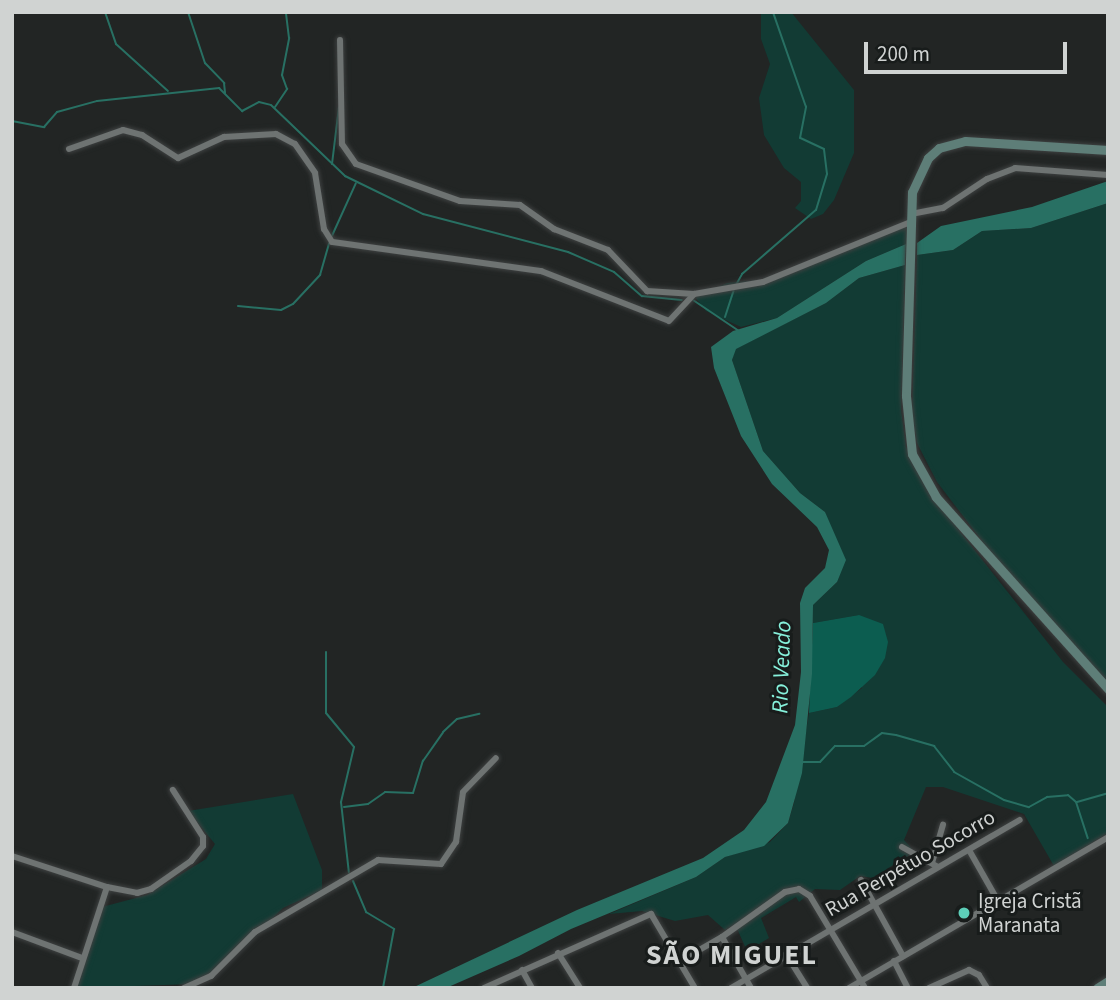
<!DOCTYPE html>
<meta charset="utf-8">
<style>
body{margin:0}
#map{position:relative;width:1120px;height:1000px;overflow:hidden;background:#222524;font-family:"Source Sans 3",sans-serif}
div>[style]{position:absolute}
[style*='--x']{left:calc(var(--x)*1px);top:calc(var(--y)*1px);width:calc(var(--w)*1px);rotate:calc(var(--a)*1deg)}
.green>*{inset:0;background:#123b34}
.forest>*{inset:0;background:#0c5d50}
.water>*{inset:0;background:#287063}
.stream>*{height:2px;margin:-1px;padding:0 1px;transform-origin:1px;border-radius:1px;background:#287063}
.roads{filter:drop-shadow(0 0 2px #3e4141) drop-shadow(0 0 2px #3e4141)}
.minor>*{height:6px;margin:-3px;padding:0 3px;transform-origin:3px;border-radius:3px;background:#6e7372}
.secondary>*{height:9px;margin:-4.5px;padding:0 4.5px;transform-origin:4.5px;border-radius:4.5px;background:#5e7e78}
.dots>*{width:19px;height:19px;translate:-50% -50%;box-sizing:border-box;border:4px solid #181c1b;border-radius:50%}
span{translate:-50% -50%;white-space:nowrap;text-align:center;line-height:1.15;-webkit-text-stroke:6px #181c1b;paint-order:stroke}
.street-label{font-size:21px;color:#d0d3d2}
.poi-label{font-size:21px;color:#d0d3d2}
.left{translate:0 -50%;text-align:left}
.water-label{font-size:23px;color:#86f1db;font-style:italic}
.district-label{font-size:28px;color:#d0d3d2;font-weight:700;letter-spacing:2px}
.frame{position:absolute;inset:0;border:14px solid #d0d3d2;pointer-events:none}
.scale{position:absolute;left:864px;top:42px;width:203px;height:32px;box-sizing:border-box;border:4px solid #d0d3d2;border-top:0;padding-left:9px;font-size:21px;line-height:24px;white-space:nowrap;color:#d0d3d2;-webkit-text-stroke:5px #181c1b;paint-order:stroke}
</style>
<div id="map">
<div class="green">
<i style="clip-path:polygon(761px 12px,791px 12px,854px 90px,854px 153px,834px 200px,823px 214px,811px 219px,795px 208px,801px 201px,801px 182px,784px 168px,764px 135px,759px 98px,770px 64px,761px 39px)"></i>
<i style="clip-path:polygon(1108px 203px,1108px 692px,1031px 605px,937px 482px,917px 443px,912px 413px,917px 255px,953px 250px,982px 231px,1031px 228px)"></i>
<i style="clip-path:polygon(907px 220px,906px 244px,866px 261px,777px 318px,741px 327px,706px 311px,695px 297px,727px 283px,768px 279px,875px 239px)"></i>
<i style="clip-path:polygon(905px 265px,901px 410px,906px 447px,946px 514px,1063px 662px,1108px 707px,1108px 833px,1054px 866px,1024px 814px,943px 787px,926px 787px,904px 840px,913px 850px,909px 855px,873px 878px,860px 876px,840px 890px,815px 889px,799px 902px,796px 897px,761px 918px,769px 938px,747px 951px,735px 924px,725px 930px,708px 915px,675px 921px,642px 911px,609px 914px,696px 877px,725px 857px,770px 842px,788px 823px,794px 803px,809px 713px,837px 707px,862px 688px,859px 615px,813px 623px,813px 605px,837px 582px,825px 512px,800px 493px,763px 451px,732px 360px,735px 349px,826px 303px,859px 278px)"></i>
<i style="clip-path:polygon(293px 794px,322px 870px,322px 890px,283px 908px,219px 971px,193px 984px,76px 988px,102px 907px,147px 895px,206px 859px,215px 844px,188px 811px)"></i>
</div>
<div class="forest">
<i style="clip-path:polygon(859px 615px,883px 624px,888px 642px,885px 658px,875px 675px,851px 697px,837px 707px,809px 713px,813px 623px)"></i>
</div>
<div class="water">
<i style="clip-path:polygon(1108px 181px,1108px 203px,1031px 228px,982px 231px,953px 250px,917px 255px,917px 243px,941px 226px,1032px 207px)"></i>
<i style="clip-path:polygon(906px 244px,905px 265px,859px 278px,826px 303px,736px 349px,732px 360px,763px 451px,800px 493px,825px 512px,846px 560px,837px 582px,813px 605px,812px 674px,802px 773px,788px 823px,764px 846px,725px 857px,696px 877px,571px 929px,519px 956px,446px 988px,412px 988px,577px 910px,703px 858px,744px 830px,766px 802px,795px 725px,801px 672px,800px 603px,805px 588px,825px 568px,829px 550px,817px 527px,772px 484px,741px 436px,714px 368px,711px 347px,733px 331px,777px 318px,866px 261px)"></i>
</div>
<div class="stream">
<i style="--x:105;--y:12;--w:34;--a:71"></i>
<i style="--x:116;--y:44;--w:70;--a:42.1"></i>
<i style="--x:188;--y:12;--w:54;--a:71.6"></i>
<i style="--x:205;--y:63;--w:28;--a:46"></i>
<i style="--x:224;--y:83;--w:10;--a:84"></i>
<i style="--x:275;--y:107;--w:22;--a:-56"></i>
<i style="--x:287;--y:89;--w:15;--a:-110"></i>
<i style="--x:282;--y:75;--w:38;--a:-79"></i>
<i style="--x:289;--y:38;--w:26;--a:-97"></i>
<i style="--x:12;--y:121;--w:33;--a:11"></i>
<i style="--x:44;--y:127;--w:20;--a:-49"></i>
<i style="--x:57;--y:112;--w:41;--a:-15.4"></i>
<i style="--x:97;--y:101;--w:123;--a:-6.1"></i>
<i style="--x:219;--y:88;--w:33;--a:45"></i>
<i style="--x:242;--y:111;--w:19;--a:-28"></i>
<i style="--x:259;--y:102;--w:12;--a:14"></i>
<i style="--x:271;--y:105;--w:103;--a:43.8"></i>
<i style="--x:345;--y:176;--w:87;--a:26"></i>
<i style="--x:423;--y:214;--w:150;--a:14.7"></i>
<i style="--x:568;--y:252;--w:50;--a:23.5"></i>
<i style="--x:614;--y:272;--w:37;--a:41"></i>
<i style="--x:642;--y:296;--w:40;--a:5.7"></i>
<i style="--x:332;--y:164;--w:57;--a:-83"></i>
<i style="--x:331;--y:238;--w:60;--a:-65.6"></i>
<i style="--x:736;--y:285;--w:13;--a:-61"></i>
<i style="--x:742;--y:274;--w:98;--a:-40.9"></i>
<i style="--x:816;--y:210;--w:38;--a:-73"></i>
<i style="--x:827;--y:174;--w:25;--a:-97"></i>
<i style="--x:824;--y:149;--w:26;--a:-155"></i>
<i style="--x:800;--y:138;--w:32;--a:-79"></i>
<i style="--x:806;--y:107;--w:101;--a:-109.2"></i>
<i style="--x:693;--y:300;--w:55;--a:34"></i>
<i style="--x:238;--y:306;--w:43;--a:5.3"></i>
<i style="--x:281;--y:310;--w:13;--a:-27"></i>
<i style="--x:293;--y:304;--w:40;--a:-47"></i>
<i style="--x:320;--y:275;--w:33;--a:-74"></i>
<i style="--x:725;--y:317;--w:28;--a:-72"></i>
<i style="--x:326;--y:652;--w:61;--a:90"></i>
<i style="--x:326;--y:713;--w:44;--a:50.5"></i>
<i style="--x:354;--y:747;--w:57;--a:103.3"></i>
<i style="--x:341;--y:802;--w:71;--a:83.6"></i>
<i style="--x:802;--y:762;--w:18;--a:0"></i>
<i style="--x:820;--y:762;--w:22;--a:-47"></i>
<i style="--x:835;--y:746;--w:29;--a:0"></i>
<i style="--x:864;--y:746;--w:22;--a:-36"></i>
<i style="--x:882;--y:733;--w:14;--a:8"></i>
<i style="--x:896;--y:735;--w:40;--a:16"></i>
<i style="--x:934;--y:746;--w:33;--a:52"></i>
<i style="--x:954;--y:772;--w:57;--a:29.2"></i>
<i style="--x:1004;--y:800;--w:26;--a:16"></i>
<i style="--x:1029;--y:807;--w:21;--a:-29"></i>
<i style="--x:1047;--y:797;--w:21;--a:-5"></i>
<i style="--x:1068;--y:795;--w:11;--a:41"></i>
<i style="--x:1076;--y:802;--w:38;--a:72"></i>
<i style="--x:1077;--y:802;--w:32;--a:-16"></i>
<i style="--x:344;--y:807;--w:24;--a:-7"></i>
<i style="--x:368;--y:804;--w:21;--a:-35"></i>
<i style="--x:385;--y:792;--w:28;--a:2"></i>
<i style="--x:413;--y:793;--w:34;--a:-73"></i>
<i style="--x:423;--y:761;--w:35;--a:-55"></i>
<i style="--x:443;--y:732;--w:19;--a:-43"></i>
<i style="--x:457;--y:719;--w:23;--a:-13"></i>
<i style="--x:353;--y:881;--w:34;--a:67"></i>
<i style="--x:366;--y:912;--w:33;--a:31"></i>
<i style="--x:394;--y:929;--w:60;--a:100.6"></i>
</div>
<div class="roads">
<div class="minor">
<i style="--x:340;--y:40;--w:104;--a:88.9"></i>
<i style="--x:342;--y:144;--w:24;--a:55"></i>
<i style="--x:356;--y:164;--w:110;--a:19.6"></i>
<i style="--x:460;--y:201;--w:60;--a:3.8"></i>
<i style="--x:520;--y:205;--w:42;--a:35.2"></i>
<i style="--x:554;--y:229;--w:58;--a:21.3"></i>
<i style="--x:608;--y:250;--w:57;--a:46.4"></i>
<i style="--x:647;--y:291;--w:47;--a:3.7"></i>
<i style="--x:69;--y:149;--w:57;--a:-19.4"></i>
<i style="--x:123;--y:130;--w:20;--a:15"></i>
<i style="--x:142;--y:135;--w:43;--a:32.6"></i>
<i style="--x:178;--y:158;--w:51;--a:-24.5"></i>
<i style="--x:224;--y:137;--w:52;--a:-3.3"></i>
<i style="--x:276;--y:134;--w:21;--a:28"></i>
<i style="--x:295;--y:144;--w:35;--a:55"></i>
<i style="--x:315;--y:173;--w:57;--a:80.9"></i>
<i style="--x:324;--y:229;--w:15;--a:58"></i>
<i style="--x:332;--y:242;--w:211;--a:7.9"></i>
<i style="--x:541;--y:271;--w:137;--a:21.3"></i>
<i style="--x:669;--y:321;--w:37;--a:-47"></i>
<i style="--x:694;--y:294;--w:70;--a:-9.9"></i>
<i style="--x:763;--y:282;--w:160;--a:-22.1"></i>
<i style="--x:911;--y:214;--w:33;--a:-11"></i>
<i style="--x:943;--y:208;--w:53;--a:-33.4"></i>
<i style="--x:987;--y:179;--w:30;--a:-21"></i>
<i style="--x:1015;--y:168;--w:93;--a:4.3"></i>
<i style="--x:902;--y:847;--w:41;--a:29.1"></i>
<i style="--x:969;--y:850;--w:59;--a:60.4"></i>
<i style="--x:12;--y:856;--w:100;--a:18.1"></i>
<i style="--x:107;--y:887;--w:31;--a:11"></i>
<i style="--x:137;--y:893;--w:15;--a:-16"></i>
<i style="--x:151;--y:889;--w:49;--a:-35"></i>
<i style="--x:191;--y:861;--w:19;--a:-51"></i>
<i style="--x:203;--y:846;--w:9;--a:-90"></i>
<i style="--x:203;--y:837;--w:56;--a:-122.6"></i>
<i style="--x:932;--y:863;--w:40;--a:-74"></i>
<i style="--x:861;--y:880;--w:87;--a:61.1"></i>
<i style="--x:12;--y:932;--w:75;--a:20.4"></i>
<i style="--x:722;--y:937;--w:59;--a:60.4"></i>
<i style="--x:558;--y:953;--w:41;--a:57.8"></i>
<i style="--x:786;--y:954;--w:40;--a:58"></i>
<i style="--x:680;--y:961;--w:48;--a:-29.7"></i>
<i style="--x:722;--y:937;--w:77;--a:-35.5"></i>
<i style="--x:785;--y:892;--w:14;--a:-12"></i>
<i style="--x:799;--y:889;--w:13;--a:32"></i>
<i style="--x:810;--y:896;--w:107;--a:59.1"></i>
<i style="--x:894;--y:961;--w:30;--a:63"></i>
<i style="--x:522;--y:970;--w:21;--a:61"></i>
<i style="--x:74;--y:988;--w:106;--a:-71.9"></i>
<i style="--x:184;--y:988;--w:30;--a:-24"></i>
<i style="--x:211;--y:976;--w:62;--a:-45"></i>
<i style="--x:255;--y:932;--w:143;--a:-30.3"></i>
<i style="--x:378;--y:860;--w:63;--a:3.6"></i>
<i style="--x:441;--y:864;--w:27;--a:-56"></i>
<i style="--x:456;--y:842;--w:50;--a:-82"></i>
<i style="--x:463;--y:792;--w:47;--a:-45.9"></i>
<i style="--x:484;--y:988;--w:183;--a:-23.9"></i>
<i style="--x:651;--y:914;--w:86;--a:59.3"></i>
<i style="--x:731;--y:988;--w:334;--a:-30.2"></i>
<i style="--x:849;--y:988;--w:300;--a:-30.2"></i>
<i style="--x:929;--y:988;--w:44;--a:-24.2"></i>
<i style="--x:969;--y:970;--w:11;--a:27"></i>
<i style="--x:979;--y:975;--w:15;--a:58"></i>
</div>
<div class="secondary">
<i style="--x:1108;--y:150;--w:143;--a:-176.4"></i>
<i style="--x:965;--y:141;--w:27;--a:165"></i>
<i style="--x:939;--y:148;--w:15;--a:138"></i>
<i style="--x:928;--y:158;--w:38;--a:115"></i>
<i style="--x:912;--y:192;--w:204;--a:91.7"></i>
<i style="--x:906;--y:396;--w:58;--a:84.1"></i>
<i style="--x:912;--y:454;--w:49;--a:60.8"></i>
<i style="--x:936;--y:497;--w:258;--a:48.1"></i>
<i style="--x:1097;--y:988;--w:13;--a:-32"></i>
</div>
</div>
<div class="dots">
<i style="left:964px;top:913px;background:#5dceb8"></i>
</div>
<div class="street-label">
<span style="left:910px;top:863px;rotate:-30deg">Rua Perpétuo Socorro</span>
</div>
<div class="poi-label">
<span class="left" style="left:978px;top:913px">Igreja Cristã<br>Maranata</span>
</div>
<div class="water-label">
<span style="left:782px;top:667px;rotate:-88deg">Rio Veado</span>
</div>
<div class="district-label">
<span style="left:732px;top:955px">SÃO MIGUEL</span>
</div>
<div class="frame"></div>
<div class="scale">200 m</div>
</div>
